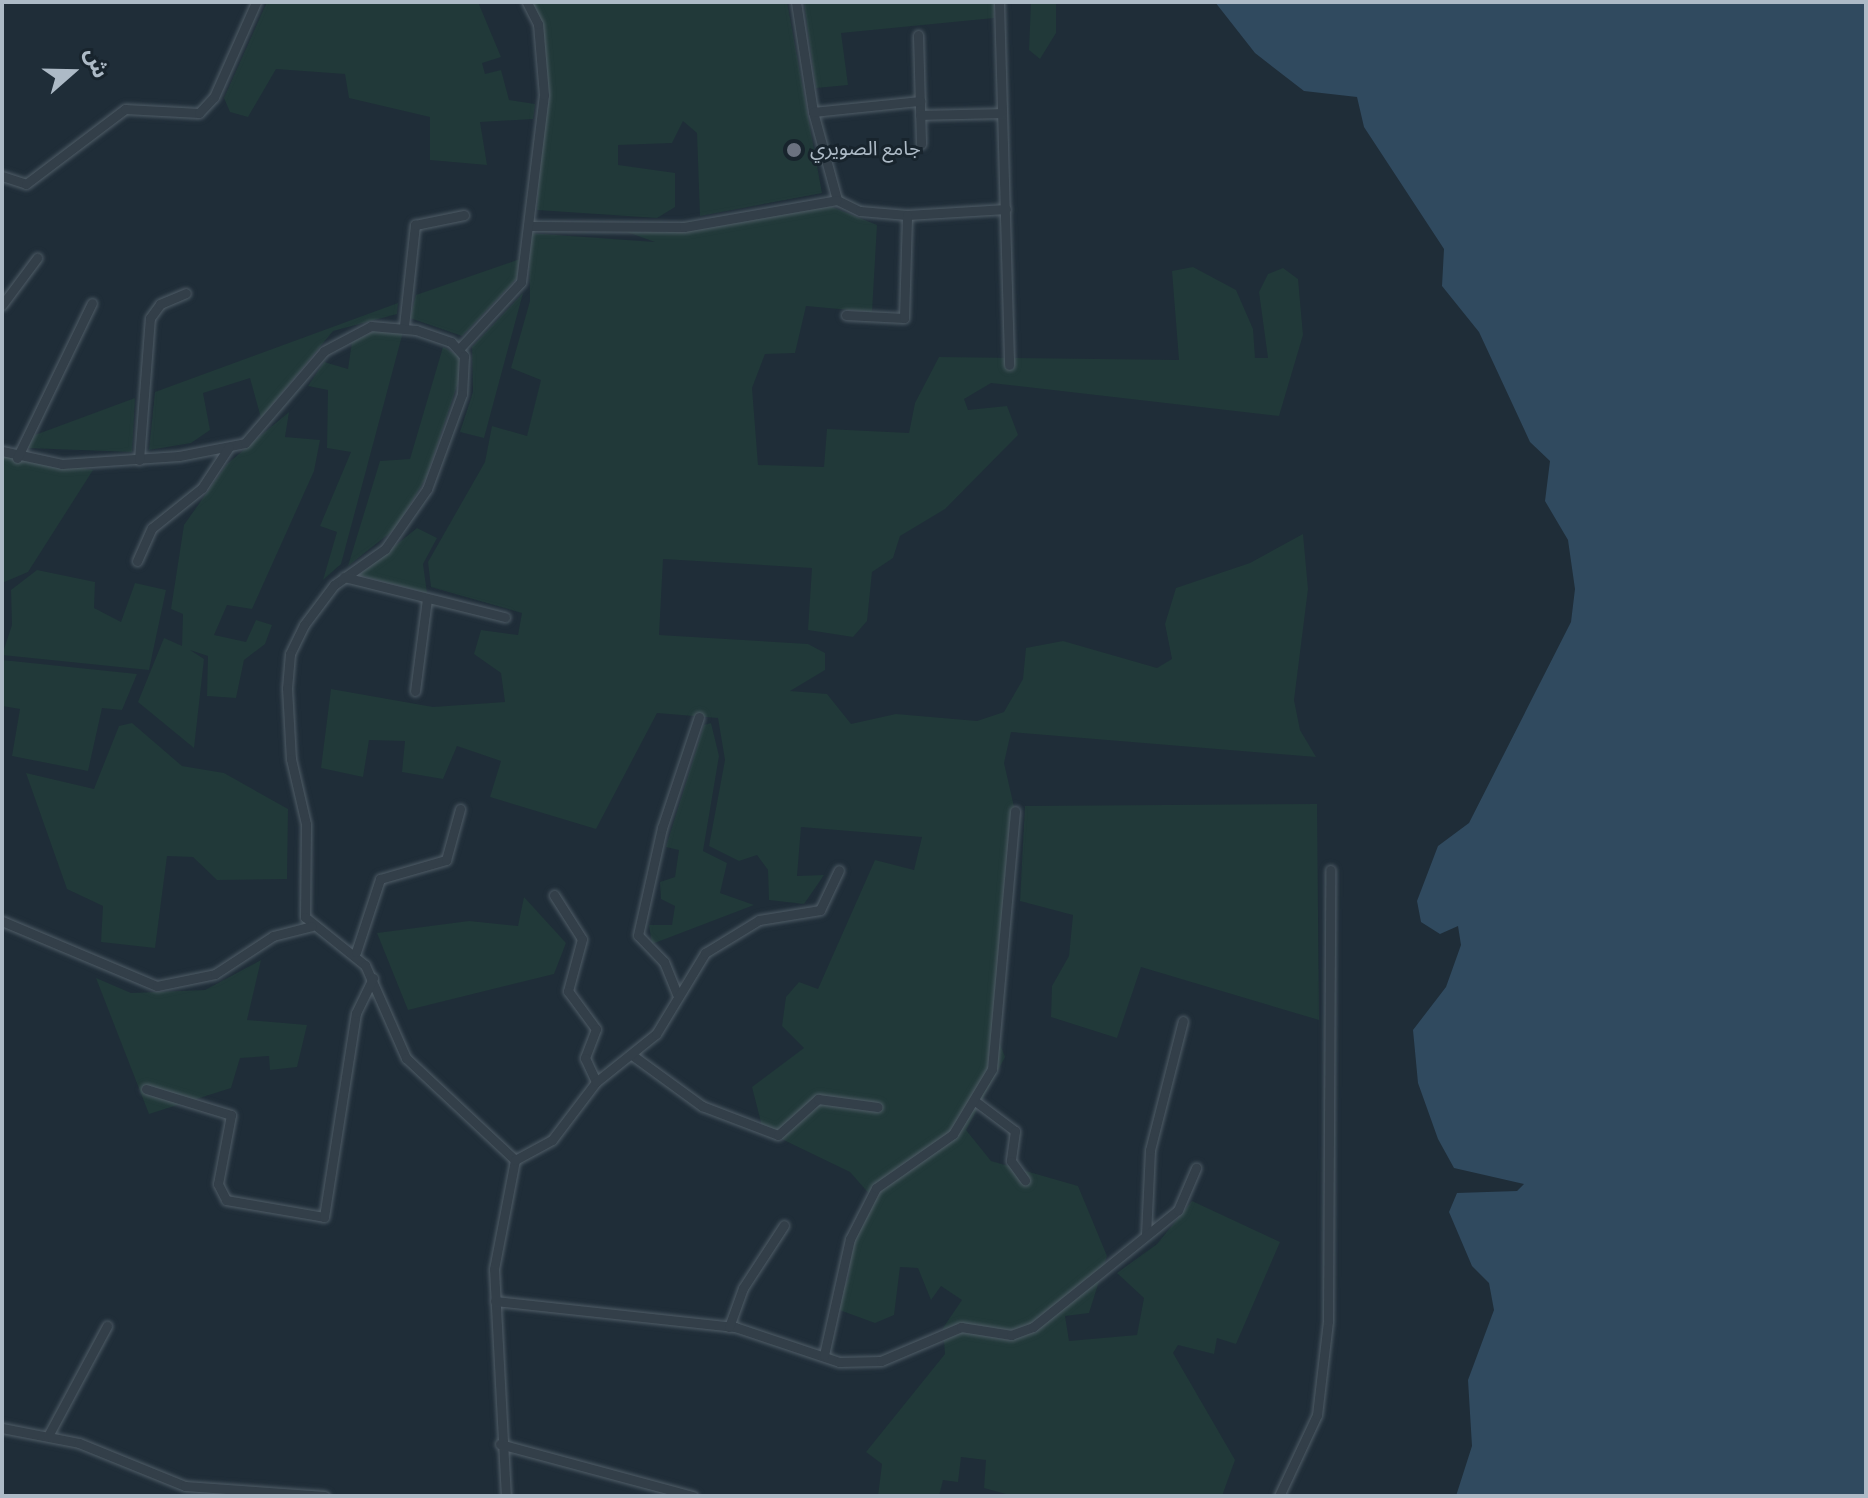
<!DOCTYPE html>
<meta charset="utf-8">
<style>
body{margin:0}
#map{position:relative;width:1868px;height:1498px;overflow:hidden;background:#1f2d38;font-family:Overpass,"Noto Sans Arabic",sans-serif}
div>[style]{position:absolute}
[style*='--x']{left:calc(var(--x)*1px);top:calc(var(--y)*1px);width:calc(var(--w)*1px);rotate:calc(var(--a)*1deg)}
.green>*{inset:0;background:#213939}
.water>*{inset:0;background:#304a5f}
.roads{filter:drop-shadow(0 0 2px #505d67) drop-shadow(0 0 2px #505d67)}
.street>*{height:9px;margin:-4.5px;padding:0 4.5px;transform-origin:4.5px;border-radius:4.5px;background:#333f49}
.dots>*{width:22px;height:22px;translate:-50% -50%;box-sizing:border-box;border:4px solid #18242d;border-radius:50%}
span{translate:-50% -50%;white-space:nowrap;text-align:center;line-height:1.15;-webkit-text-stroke:6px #18242d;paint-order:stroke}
.poi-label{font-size:20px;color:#adbac6}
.left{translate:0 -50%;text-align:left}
.frame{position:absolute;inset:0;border:4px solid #adbac6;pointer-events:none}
.north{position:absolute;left:32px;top:32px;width:80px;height:80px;-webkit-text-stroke:6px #18242d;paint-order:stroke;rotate:70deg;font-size:22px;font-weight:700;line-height:32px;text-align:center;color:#adbac6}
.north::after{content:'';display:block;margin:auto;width:28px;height:36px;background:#adbac6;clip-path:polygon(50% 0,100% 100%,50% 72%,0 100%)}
</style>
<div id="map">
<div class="green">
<i style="clip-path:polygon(267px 2px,478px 2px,501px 57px,482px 63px,485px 74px,501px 70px,509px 100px,535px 104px,533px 119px,480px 122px,487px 165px,430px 160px,430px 117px,349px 98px,345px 74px,276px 69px,248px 117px,230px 112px,224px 98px)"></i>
<i style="clip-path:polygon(531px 2px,787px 2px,822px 193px,700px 216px,697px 133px,683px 121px,672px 143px,618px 145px,618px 165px,675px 173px,675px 207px,657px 218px,537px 210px,544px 95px)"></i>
<i style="clip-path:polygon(804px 2px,994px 2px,994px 18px,841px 33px,848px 85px,816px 88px)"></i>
<i style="clip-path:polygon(1031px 2px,1056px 2px,1056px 33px,1040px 59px,1029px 50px)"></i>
<i style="clip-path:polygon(822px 203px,877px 225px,872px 312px,806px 306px,795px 353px,765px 354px,752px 388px,758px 465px,824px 467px,827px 429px,909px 433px,915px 403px,939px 357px,1179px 360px,1172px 271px,1193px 267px,1236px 290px,1253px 329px,1255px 358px,1268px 358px,1259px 292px,1268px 274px,1283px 268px,1298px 279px,1303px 335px,1279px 416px,991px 383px,964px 399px,968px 410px,1007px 406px,1018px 435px,945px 509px,900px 536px,893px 558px,872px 572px,867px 621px,853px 637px,808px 630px,812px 568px,663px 559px,659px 635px,808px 644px,825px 653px,825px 670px,790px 691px,827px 694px,851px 724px,896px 714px,977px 721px,1004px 712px,1023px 679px,1026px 648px,1063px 641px,1157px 668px,1172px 659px,1165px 624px,1176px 588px,1250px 563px,1303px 534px,1308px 589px,1294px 700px,1300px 730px,1316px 757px,1011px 732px,1004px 763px,1015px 811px,994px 1029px,1005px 1057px,966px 1130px,991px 1161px,1078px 1186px,1107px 1256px,1089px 1313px,1065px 1316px,1069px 1341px,1137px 1335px,1144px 1298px,1117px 1273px,1157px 1244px,1192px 1201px,1280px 1242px,1236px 1344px,1217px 1338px,1214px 1354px,1178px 1345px,1173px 1353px,1235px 1460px,1222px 1496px,1013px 1496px,984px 1488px,986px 1460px,961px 1457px,958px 1482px,943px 1480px,939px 1496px,878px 1496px,882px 1464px,866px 1452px,945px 1354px,943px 1328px,962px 1300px,941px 1286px,931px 1300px,918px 1268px,900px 1267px,894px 1315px,875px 1323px,834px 1308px,849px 1277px,850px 1239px,872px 1197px,850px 1172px,763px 1130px,752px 1087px,804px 1048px,782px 1026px,786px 997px,799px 982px,818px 989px,875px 860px,914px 870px,922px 837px,801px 827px,797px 876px,824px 875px,804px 904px,769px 900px,768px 870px,757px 855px,739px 861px,709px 846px,725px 760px,718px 718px,657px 713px,596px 829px,490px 797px,501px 761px,457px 746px,443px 779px,402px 772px,405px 741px,369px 740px,363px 777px,321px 768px,331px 689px,433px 707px,505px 702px,501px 673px,474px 654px,481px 630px,518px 635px,522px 613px,431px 587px,428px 562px,485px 462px,492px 426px,527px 436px,541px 380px,511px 368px,530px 301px,529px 233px,655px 242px,624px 231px)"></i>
<i style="clip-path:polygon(520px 259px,517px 278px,462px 336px,410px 318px,416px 295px)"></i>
<i style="clip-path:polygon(523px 293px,484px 438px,460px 432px,473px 392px,472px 347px)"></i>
<i style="clip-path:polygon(398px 303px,397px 314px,333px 331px,261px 418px,250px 378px,203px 393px,210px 430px,191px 443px,149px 450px,155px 392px)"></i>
<i style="clip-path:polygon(375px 331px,403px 332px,341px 564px,323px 580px,337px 532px,320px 526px,351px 452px,327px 448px,328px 390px,308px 386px,324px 362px,348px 369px,352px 342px)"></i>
<i style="clip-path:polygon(443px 347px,458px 355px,461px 374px,426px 478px,395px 529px,348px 566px,380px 461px,410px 459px)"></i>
<i style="clip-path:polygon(135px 398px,132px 452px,27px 448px,35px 435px)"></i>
<i style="clip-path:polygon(289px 412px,285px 437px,320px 440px,314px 471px,252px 609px,227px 605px,214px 635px,246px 642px,256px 620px,272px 625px,265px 644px,244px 660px,236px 698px,207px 696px,208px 656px,190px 650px,204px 659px,194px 748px,138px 702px,164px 638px,182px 646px,183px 614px,171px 609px,184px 525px,227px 464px)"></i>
<i style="clip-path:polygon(2px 454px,93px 470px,28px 572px,2px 583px)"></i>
<i style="clip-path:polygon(417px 528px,437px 538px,423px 564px,427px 593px,359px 575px)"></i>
<i style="clip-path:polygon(37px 570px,95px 582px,94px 608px,121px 622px,135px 583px,166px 590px,149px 670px,2px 655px,12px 625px,11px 590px)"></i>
<i style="clip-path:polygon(2px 660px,137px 674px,122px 710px,102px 708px,88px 771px,12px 756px,20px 709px,2px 706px)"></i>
<i style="clip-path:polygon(132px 723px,182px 766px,224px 773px,288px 809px,287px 879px,217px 880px,193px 857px,167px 856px,155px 948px,101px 942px,103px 906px,67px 889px,26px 773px,94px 789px,119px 726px)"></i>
<i style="clip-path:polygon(711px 723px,719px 756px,703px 851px,727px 863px,720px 893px,754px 905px,652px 944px,649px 925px,672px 925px,675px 906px,661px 899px,660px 882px,675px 877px,679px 850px,666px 847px,704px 725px)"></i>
<i style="clip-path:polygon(1317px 804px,1319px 1020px,1141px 967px,1117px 1038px,1051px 1017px,1052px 986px,1069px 956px,1073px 915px,1020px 901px,1025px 806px)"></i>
<i style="clip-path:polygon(524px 897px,566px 943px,554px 974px,408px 1010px,377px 933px,469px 921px,518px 926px)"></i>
<i style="clip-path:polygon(261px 960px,247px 1020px,307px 1025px,297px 1067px,270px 1070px,269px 1056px,240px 1058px,231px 1088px,149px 1114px,96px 978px,131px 993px,205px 990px)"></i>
</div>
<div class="water">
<i style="clip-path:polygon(1215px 2px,1866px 2px,1866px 1496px,1456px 1496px,1472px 1446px,1468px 1380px,1494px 1310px,1489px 1283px,1472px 1266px,1449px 1212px,1457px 1193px,1517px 1191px,1524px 1184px,1454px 1168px,1438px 1139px,1418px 1083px,1413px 1030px,1446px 987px,1461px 945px,1458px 926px,1440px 934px,1421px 922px,1417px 901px,1438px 846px,1469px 823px,1571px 622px,1575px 589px,1568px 540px,1545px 501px,1550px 461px,1530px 442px,1479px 332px,1442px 286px,1444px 249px,1364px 127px,1357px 97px,1304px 91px,1255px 53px)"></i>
</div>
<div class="roads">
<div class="street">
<i style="--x:796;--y:2;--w:111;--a:81.2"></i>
<i style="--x:813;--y:112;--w:91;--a:74.7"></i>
<i style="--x:837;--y:200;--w:25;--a:26"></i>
<i style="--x:860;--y:211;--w:47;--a:4.9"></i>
<i style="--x:907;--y:215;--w:99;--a:-3.5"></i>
<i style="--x:999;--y:2;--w:363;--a:88.4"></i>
<i style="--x:918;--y:35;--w:109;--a:88.4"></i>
<i style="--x:813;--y:112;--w:108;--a:-5.9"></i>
<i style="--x:920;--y:115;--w:82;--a:-1.4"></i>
<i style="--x:2;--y:176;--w:25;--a:18"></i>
<i style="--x:26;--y:184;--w:124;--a:-37.1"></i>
<i style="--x:125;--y:109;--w:74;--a:3.1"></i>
<i style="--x:199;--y:113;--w:22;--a:-47"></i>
<i style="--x:214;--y:97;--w:104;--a:-66.1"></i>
<i style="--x:530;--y:226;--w:154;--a:0.4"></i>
<i style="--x:684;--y:227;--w:155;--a:-10"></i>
<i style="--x:2;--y:305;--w:59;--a:-53.3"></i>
<i style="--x:846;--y:315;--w:58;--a:3"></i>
<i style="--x:904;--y:318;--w:103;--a:-88.3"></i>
<i style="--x:404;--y:326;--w:102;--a:-83.8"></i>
<i style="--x:415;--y:225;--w:50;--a:-11.5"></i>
<i style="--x:460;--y:348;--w:90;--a:-47.3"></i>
<i style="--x:521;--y:282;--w:188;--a:-83"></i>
<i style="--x:544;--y:95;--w:71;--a:-94.8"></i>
<i style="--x:538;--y:24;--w:25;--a:-117"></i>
<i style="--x:2;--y:451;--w:61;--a:12.2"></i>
<i style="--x:62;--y:464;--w:117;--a:-3.9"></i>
<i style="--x:179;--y:456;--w:67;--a:-11.1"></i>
<i style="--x:245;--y:443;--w:121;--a:-49.3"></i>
<i style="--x:324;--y:351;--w:53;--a:-28"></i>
<i style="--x:371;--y:326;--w:45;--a:5.1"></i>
<i style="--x:416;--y:330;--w:37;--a:19"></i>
<i style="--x:451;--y:342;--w:19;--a:47"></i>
<i style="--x:464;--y:356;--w:38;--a:93"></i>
<i style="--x:462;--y:394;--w:101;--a:110.2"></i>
<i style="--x:427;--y:489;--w:73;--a:125"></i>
<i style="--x:385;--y:549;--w:62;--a:144.8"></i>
<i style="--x:334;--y:585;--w:50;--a:126.9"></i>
<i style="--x:304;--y:625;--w:32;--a:116"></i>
<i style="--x:290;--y:654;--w:34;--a:95"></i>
<i style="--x:287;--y:688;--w:71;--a:86.8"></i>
<i style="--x:291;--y:759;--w:67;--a:77"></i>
<i style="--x:306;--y:824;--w:93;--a:90.6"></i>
<i style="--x:305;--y:917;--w:77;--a:38.7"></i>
<i style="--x:365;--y:965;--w:102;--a:66.2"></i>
<i style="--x:406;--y:1058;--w:149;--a:43.1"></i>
<i style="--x:515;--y:1160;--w:111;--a:100.9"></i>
<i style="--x:494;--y:1269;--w:227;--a:87"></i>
<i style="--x:17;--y:458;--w:172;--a:-64.2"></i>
<i style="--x:139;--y:460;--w:142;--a:-85.6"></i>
<i style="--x:150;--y:318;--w:17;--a:-54"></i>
<i style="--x:160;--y:304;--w:28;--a:-23"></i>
<i style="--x:137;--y:561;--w:36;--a:-66"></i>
<i style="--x:152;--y:528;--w:64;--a:-38.7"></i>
<i style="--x:202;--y:488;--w:49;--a:-56.6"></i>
<i style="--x:344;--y:577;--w:166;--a:14"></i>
<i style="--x:415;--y:691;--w:93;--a:-82.6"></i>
<i style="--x:554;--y:895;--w:52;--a:57.5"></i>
<i style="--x:582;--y:939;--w:54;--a:105.1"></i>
<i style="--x:568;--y:991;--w:47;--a:53.6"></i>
<i style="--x:596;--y:1029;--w:31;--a:111"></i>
<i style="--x:585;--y:1058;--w:26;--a:65"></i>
<i style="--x:2;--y:921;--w:168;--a:22.8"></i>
<i style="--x:157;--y:986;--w:59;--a:-11.7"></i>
<i style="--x:215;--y:974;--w:69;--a:-33.2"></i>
<i style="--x:273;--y:936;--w:40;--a:-14.4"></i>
<i style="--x:356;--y:952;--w:77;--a:-71.8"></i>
<i style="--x:380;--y:879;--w:69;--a:-16.1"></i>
<i style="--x:446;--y:860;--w:53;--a:-74.6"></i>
<i style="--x:677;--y:994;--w:35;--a:-112"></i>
<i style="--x:664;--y:962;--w:37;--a:-134"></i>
<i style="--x:638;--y:935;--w:110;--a:-77.4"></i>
<i style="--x:662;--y:828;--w:117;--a:-71.6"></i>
<i style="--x:632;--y:1055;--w:87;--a:36.1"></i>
<i style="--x:702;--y:1106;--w:81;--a:20.9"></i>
<i style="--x:778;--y:1135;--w:54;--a:-42"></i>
<i style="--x:818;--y:1099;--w:60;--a:7.7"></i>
<i style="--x:146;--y:1089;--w:89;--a:17"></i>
<i style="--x:231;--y:1115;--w:70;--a:100.7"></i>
<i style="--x:218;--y:1184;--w:18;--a:63"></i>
<i style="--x:226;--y:1200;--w:99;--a:9.8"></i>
<i style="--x:324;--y:1217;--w:206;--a:-81.1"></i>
<i style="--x:356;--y:1013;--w:39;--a:-64"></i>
<i style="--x:975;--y:1101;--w:50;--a:36.9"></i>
<i style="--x:1015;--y:1131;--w:30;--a:98"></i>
<i style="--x:1011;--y:1161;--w:24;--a:54"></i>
<i style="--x:515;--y:1160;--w:42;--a:-28.4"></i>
<i style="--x:552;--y:1140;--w:73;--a:-52.8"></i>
<i style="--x:596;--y:1082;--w:77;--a:-38.7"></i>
<i style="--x:656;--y:1034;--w:95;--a:-58.8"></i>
<i style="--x:705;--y:953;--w:63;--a:-31.4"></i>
<i style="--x:759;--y:920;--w:62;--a:-9.3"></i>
<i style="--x:820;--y:910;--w:44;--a:-64.6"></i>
<i style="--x:1146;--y:1235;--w:85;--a:-87.3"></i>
<i style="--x:1150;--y:1150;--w:133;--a:-75.7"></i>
<i style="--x:495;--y:1301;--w:241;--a:6.2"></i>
<i style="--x:735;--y:1327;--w:110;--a:18.6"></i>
<i style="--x:839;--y:1362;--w:42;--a:-1.4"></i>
<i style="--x:881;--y:1361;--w:87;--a:-23"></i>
<i style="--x:961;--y:1327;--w:51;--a:9.1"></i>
<i style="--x:1011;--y:1335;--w:23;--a:-20"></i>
<i style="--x:1033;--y:1327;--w:186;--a:-38.9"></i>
<i style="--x:1178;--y:1210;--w:46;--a:-66.8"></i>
<i style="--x:729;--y:1327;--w:41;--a:-70.3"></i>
<i style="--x:743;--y:1288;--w:75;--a:-56.9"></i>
<i style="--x:824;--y:1355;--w:119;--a:-77.4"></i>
<i style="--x:850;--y:1239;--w:57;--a:-63"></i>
<i style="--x:876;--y:1188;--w:94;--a:-35"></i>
<i style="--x:953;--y:1134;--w:76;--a:-59"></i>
<i style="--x:992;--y:1069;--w:259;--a:-84.9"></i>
<i style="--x:2;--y:1428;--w:78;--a:11"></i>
<i style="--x:79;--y:1443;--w:114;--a:22.1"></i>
<i style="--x:185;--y:1486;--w:140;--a:4.1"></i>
<i style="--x:48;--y:1436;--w:125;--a:-61.8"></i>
<i style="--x:500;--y:1444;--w:200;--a:15.1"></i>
<i style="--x:1279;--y:1496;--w:89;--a:-64.9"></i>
<i style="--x:1317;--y:1415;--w:95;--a:-83.3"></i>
<i style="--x:1328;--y:1321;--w:451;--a:-89.7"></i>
</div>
</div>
<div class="dots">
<i style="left:794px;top:150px;background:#6b7280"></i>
</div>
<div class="poi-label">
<span class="left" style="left:810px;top:150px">جامع الصويري</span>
</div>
<div class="frame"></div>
<div class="north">ش</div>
</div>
